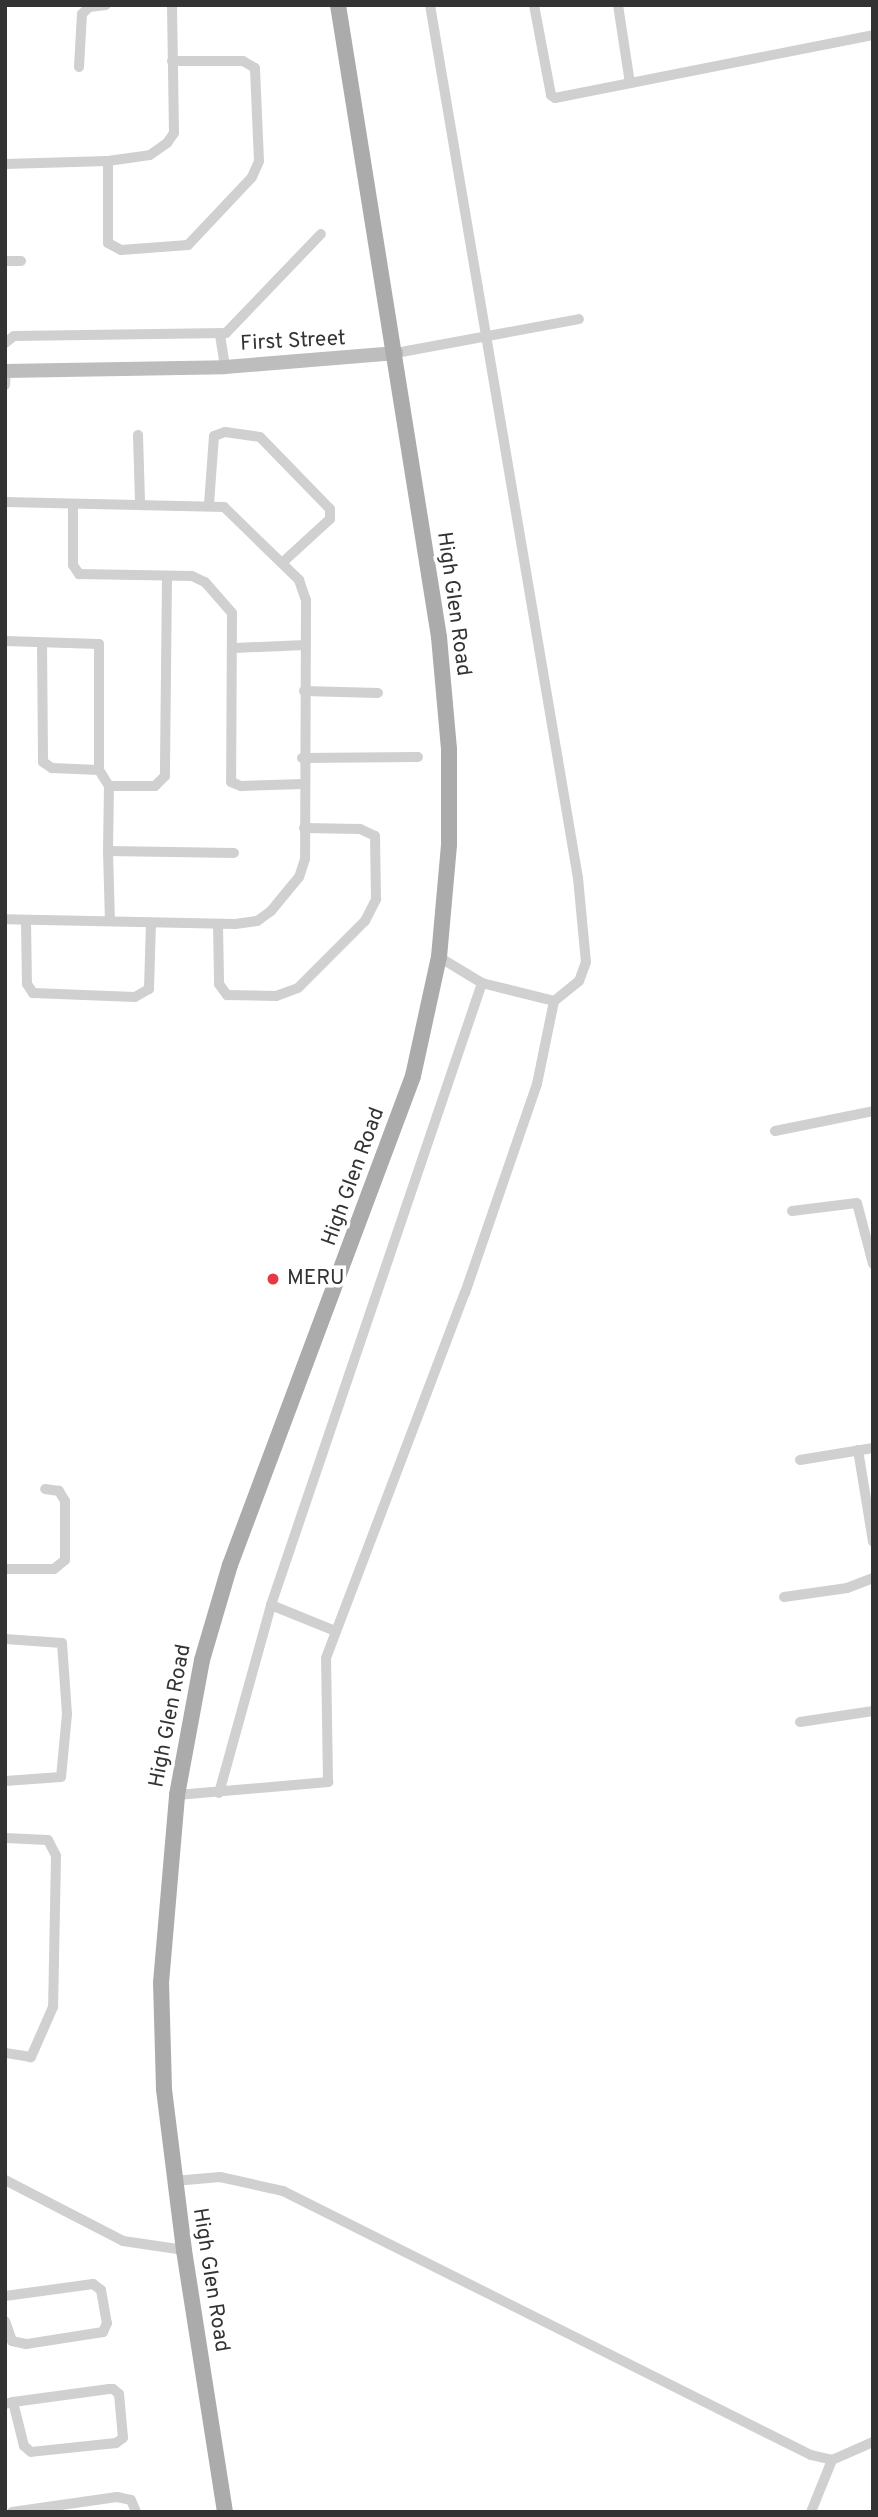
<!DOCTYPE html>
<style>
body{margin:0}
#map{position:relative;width:878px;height:2517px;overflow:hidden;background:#fff;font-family:Overpass,sans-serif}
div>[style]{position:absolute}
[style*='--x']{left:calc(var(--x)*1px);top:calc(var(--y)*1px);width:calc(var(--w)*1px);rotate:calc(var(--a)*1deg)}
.street>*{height:10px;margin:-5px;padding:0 5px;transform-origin:5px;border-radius:5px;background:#d0d0d0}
.secondary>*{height:14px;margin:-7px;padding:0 7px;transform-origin:7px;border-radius:7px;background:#bdbdbd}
.primary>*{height:16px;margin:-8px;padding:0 8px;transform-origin:8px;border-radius:8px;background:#ababab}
.dots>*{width:19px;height:19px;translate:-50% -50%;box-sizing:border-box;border:4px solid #fff;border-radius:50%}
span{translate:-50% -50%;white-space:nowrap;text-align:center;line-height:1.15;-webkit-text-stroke:7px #fff;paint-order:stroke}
.street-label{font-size:21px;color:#333}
.poi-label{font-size:21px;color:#333}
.left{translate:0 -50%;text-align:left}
.frame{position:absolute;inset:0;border:7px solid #333;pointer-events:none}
</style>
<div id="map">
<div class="street">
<i style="--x:430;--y:5;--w:885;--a:80.38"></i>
<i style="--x:578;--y:878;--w:84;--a:84.6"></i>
<i style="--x:586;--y:962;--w:20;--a:110"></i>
<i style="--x:579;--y:981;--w:32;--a:141"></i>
<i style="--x:534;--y:5;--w:92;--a:79.3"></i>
<i style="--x:551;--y:95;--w:5;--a:37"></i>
<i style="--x:555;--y:98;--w:324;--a:-11.2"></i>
<i style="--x:618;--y:5;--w:79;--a:81.3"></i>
<i style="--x:79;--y:67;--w:53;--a:-86.8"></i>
<i style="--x:82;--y:14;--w:10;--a:-45"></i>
<i style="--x:89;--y:7;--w:17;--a:-7"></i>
<i style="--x:108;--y:161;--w:82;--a:90"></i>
<i style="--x:108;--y:243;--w:15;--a:28"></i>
<i style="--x:121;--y:250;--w:67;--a:-4.3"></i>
<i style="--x:188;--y:245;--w:93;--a:-46.7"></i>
<i style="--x:252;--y:177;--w:17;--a:-66"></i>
<i style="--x:259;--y:161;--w:93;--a:-92.5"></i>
<i style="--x:255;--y:68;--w:14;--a:-150"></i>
<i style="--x:243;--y:61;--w:71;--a:180"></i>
<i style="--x:5;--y:164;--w:103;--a:-1.7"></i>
<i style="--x:108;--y:161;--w:42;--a:-8.1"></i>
<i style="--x:150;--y:155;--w:21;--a:-35"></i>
<i style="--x:167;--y:143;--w:12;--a:-55"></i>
<i style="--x:174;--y:133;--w:128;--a:-90.9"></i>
<i style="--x:5;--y:261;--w:16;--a:0"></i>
<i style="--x:220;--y:335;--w:32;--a:81"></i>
<i style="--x:5;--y:343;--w:11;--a:-38"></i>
<i style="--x:14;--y:336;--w:212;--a:-0.8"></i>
<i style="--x:226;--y:333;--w:137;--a:-46.2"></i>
<i style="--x:396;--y:353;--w:186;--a:-10.5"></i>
<i style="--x:5;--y:385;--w:13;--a:-86"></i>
<i style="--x:138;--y:435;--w:67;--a:88.3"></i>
<i style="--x:5;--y:502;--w:219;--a:1.3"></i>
<i style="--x:224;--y:507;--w:105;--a:44.2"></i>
<i style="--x:299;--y:580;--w:21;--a:71"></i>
<i style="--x:306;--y:600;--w:259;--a:90.2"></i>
<i style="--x:305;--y:859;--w:19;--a:108"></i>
<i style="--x:299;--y:877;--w:44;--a:129.5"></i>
<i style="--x:271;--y:911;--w:17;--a:144"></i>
<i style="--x:257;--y:921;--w:22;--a:172"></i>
<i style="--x:235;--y:924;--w:230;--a:-178.8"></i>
<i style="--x:73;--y:504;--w:61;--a:90"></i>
<i style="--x:73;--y:565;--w:11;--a:56"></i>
<i style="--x:79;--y:574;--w:113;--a:1"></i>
<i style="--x:192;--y:576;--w:14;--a:25"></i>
<i style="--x:205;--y:582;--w:41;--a:48.9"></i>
<i style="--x:232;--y:613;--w:169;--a:90.3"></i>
<i style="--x:231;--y:782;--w:11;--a:22"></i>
<i style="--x:241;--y:786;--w:62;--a:-1.8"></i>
<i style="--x:209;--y:504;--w:68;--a:-85.8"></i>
<i style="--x:214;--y:436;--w:12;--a:-20"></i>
<i style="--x:225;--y:432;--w:35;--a:8"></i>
<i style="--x:260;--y:437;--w:100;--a:45.8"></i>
<i style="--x:330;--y:509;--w:10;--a:90"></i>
<i style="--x:330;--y:519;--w:65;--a:137.5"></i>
<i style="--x:167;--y:576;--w:200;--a:90.6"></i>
<i style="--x:165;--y:776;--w:14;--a:135"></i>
<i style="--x:155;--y:786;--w:46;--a:180"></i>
<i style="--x:109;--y:786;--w:65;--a:90.9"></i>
<i style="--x:108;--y:851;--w:126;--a:0.9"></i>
<i style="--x:5;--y:641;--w:94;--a:1.8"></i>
<i style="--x:99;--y:644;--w:126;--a:90"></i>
<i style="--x:99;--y:770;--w:19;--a:58"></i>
<i style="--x:42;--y:643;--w:119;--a:89.5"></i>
<i style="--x:43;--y:762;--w:11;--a:34"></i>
<i style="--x:52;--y:768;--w:47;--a:2.4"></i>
<i style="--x:235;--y:648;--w:70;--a:-2.5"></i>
<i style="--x:304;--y:691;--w:74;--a:1.5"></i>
<i style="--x:302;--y:758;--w:116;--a:-0.5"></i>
<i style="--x:108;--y:851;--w:70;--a:88.4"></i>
<i style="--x:26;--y:922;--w:62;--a:89.1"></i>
<i style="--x:27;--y:984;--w:11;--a:56"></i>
<i style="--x:33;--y:993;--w:102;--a:2.2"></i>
<i style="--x:135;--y:997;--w:16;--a:-30"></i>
<i style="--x:149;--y:989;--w:66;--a:-88.3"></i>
<i style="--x:218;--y:924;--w:60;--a:89"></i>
<i style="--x:219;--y:984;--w:14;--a:54"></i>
<i style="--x:227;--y:995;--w:49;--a:1.2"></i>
<i style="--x:276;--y:996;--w:23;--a:-20"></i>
<i style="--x:298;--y:988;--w:95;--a:-45"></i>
<i style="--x:365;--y:921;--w:25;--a:-63"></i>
<i style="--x:376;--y:899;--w:63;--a:-90.9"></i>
<i style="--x:375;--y:836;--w:17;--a:-155"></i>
<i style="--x:360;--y:829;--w:56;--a:-179"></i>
<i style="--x:439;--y:957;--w:50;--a:31.2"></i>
<i style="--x:482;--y:983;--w:74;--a:14"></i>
<i style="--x:775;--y:1131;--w:100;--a:-11.5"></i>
<i style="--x:792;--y:1211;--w:65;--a:-7"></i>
<i style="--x:857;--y:1203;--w:63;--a:75.3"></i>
<i style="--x:858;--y:1450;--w:93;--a:80.7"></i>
<i style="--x:800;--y:1460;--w:74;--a:-9.3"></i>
<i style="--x:5;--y:1569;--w:49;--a:0"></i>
<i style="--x:54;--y:1569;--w:14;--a:-39"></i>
<i style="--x:65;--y:1560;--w:59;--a:-90"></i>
<i style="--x:65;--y:1501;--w:12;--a:-121"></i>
<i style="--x:59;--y:1491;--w:14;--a:-172"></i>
<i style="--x:784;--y:1597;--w:64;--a:-8.1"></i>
<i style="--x:847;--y:1588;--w:28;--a:-21"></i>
<i style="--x:271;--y:1605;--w:69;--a:22.1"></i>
<i style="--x:5;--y:1639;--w:57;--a:4"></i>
<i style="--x:62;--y:1643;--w:71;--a:86"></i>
<i style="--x:67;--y:1714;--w:63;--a:95.4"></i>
<i style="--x:61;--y:1777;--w:56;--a:175.9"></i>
<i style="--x:800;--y:1722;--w:74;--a:-8.6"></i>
<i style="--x:219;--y:1793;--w:195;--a:-74.5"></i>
<i style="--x:271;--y:1605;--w:657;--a:-71.26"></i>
<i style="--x:177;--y:1795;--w:152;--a:-4.9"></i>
<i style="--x:328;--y:1782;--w:124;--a:-90.9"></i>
<i style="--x:326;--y:1658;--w:391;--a:-69.2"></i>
<i style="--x:465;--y:1293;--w:221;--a:-71"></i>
<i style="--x:537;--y:1084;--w:85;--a:-78.4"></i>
<i style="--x:5;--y:1838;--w:43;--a:2.7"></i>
<i style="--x:48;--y:1840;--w:18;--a:63"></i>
<i style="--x:56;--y:1856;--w:151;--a:91.1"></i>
<i style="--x:53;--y:2007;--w:55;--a:113.7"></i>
<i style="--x:31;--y:2057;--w:26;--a:-171"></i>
<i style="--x:5;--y:2180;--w:133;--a:27.3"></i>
<i style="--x:123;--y:2241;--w:62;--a:8.4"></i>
<i style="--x:174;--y:2181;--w:46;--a:-5"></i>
<i style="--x:220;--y:2177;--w:65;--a:12.5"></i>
<i style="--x:283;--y:2191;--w:590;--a:26.57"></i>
<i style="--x:811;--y:2455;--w:22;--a:13"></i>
<i style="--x:832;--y:2460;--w:45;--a:-23.7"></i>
<i style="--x:5;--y:2296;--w:89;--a:-7.8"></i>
<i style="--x:93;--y:2284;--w:10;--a:37"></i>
<i style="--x:101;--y:2290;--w:34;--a:80"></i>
<i style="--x:107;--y:2323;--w:10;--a:114"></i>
<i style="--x:103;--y:2332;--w:78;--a:171.1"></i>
<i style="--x:26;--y:2344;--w:14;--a:-168"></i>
<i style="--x:12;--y:2341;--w:21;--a:-109"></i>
<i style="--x:5;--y:2404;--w:8;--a:-14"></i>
<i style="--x:13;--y:2402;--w:97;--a:-7.7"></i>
<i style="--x:109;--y:2389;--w:4;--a:0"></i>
<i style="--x:113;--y:2389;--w:8;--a:40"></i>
<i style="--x:119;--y:2394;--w:44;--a:84.8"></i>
<i style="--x:123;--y:2438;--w:9;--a:144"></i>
<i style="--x:116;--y:2443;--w:85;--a:174"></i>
<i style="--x:31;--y:2452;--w:9;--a:-139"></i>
<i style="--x:24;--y:2446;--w:45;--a:-104"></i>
<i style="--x:12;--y:2512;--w:106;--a:-8.1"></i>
<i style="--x:117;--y:2497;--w:14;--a:12"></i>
<i style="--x:131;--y:2500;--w:13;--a:67"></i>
<i style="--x:811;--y:2512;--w:56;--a:-68"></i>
</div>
<div class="secondary">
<i style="--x:5;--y:371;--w:220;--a:-1"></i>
<i style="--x:225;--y:367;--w:172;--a:-4.7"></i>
</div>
<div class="primary">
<i style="--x:225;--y:2512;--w:265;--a:-98.9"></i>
<i style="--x:184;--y:2250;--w:162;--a:-97.1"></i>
<i style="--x:164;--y:2089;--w:106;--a:-91.6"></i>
<i style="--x:161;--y:1983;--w:189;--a:-85.1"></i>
<i style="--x:177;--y:1795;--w:137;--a:-79.5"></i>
<i style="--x:202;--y:1660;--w:99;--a:-73.6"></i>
<i style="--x:230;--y:1565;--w:522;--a:-69.48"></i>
<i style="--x:413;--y:1076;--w:122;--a:-77.7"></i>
<i style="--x:439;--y:957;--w:113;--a:-84.9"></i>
<i style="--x:449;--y:844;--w:95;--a:-90"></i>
<i style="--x:449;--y:749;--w:112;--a:-95.1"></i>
<i style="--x:439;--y:637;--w:640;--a:-99.08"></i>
</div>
<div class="dots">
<i style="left:273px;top:1279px;background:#e63946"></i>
</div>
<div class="street-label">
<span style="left:293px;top:342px;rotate:-3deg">First Street</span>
<span style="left:453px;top:604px;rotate:82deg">High Glen Road</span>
<span style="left:354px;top:1177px;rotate:-70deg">High Glen Road</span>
<span style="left:171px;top:1716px;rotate:-79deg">High Glen Road</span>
<span style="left:210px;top:2280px;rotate:81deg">High Glen Road</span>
</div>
<div class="poi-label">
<span class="left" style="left:287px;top:1279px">MERU</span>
</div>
<div class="frame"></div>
</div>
